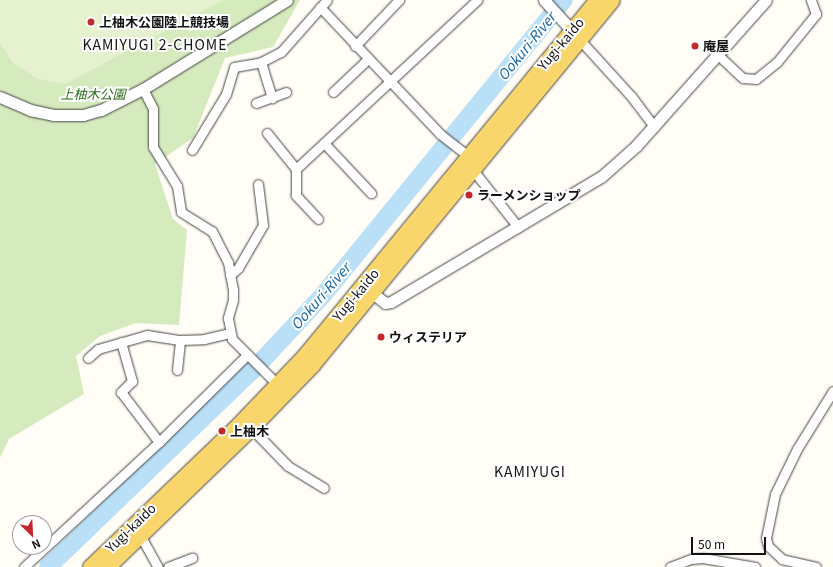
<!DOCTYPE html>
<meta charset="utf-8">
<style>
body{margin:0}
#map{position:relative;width:833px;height:567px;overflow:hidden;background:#fffdf5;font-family:Georgia,"Noto Sans JP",serif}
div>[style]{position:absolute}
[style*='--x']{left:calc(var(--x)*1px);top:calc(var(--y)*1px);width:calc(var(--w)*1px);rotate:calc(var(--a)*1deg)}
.green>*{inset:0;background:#d5ebbd}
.pitch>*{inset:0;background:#e6f2cf}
.river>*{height:18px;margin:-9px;padding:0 9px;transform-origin:9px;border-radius:9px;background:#b9e0f7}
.roads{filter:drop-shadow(0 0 1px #444) drop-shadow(0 0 1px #444)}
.minor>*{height:9px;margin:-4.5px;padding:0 4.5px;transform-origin:4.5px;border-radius:4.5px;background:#fff}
.tertiary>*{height:11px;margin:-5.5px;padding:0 5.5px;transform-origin:5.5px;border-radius:5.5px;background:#fff}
.primary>*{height:15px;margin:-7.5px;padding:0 7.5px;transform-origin:7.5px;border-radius:7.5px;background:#f9d66b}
.dots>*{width:11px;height:11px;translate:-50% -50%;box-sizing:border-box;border:2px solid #fff;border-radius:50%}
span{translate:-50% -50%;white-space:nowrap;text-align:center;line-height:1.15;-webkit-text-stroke:4px #fff;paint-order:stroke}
.poi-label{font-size:13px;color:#111;font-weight:700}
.left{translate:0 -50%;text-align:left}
.street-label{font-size:13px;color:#111}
.park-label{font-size:13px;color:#2f6b1f;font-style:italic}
.neighbourhood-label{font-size:14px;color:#111;letter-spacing:1px}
.water-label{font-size:14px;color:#1768a6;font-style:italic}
.north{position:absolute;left:12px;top:515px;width:40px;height:40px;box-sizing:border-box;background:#fff;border:1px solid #a0a0a0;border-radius:50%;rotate:156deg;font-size:11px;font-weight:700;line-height:16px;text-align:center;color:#111}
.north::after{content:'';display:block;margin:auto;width:14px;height:18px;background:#c4262e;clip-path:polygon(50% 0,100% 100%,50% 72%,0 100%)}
.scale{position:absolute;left:691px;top:537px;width:75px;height:18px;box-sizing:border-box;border:2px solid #111;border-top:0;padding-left:5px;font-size:12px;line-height:14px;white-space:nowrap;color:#111;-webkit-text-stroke:3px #fff;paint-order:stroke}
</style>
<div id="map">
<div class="green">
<i style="clip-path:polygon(0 0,300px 0,273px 47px,225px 58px,193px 138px,155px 164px,173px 219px,187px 230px,179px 325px,136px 323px,100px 336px,76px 356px,84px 394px,9px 439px,0 458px)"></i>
</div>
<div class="pitch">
<i style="clip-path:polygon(0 0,223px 0,65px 84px,38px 79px,12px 62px,0 43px)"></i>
</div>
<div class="river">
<i style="--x:48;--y:567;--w:283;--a:-43.9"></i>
<i style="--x:252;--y:371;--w:104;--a:-46.9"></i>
<i style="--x:323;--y:295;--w:381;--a:-50.8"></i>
</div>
<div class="roads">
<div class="minor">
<i style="--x:320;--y:7;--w:175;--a:46.6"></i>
<i style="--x:440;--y:134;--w:37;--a:38"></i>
<i style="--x:580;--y:40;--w:76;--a:47.7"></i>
<i style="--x:631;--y:96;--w:39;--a:53"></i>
<i style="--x:355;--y:46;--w:64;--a:-46.3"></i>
<i style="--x:718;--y:55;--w:34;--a:43"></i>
<i style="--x:743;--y:78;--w:13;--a:4"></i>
<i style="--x:756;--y:79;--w:27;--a:-39"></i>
<i style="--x:777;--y:62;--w:62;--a:-50.9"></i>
<i style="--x:816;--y:14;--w:15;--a:-110"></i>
<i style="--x:261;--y:62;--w:38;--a:73"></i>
<i style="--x:143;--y:89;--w:22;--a:63"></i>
<i style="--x:153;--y:109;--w:38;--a:90"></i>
<i style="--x:153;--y:147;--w:46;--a:58.4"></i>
<i style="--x:177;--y:186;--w:26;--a:81"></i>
<i style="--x:181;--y:212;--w:36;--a:32"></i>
<i style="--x:212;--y:231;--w:35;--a:63"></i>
<i style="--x:228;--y:262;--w:27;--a:80"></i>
<i style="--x:233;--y:289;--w:11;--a:90"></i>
<i style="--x:233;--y:300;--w:19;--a:106"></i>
<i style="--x:228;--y:318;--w:21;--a:79"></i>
<i style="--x:232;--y:339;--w:64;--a:45"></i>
<i style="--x:333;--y:92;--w:48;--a:-43.3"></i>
<i style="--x:256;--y:103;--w:32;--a:-20"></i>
<i style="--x:267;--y:133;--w:46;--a:51.1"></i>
<i style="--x:324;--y:143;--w:69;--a:46.8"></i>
<i style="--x:192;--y:150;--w:66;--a:-58.7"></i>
<i style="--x:226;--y:94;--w:28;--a:-73"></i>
<i style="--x:234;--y:67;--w:27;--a:-10"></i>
<i style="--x:261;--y:62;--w:22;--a:-27"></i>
<i style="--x:281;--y:52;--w:69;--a:-48.5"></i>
<i style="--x:473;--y:170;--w:73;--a:51.7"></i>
<i style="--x:318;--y:219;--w:33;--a:-133"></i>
<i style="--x:296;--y:195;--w:26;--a:-90"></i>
<i style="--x:296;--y:169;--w:248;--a:-43"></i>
<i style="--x:230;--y:275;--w:11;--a:-41"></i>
<i style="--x:238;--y:268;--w:50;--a:-59.8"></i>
<i style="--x:263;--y:225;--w:41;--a:-97"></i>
<i style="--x:121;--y:342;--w:41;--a:74.2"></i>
<i style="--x:132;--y:381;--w:16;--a:135"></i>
<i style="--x:121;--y:392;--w:63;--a:52.8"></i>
<i style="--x:88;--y:358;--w:13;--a:-42"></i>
<i style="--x:98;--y:349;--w:51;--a:-15.9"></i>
<i style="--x:147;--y:335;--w:33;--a:9"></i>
<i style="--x:180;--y:340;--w:24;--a:-2"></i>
<i style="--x:204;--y:339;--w:27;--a:-13"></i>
<i style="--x:177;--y:370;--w:30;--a:-84"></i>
<i style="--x:251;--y:428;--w:53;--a:45.8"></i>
<i style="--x:288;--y:466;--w:42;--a:31.4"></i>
<i style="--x:140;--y:535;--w:37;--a:61"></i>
<i style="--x:24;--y:567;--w:184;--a:-42.8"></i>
<i style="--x:159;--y:442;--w:124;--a:-44.7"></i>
<i style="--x:168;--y:567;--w:26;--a:-21"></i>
<i style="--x:670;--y:567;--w:22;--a:-21"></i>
<i style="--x:691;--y:559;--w:12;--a:-5"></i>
<i style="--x:703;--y:558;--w:53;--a:9.8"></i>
<i style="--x:816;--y:567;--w:35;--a:-167"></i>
<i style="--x:782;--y:559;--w:19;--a:-137"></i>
<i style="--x:768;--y:546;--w:8;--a:-104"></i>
<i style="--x:766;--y:538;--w:45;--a:-78.4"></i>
<i style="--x:775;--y:494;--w:50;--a:-63.9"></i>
<i style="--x:797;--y:449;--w:68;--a:-58.2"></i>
</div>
<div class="tertiary">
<i style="--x:544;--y:0;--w:47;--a:47.6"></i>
<i style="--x:0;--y:97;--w:33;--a:23"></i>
<i style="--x:30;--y:110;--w:25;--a:12"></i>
<i style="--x:54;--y:115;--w:29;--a:0"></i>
<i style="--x:83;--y:115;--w:19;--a:-16"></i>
<i style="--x:101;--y:110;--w:47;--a:-26.6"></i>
<i style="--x:143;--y:89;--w:169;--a:-31.7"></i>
<i style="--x:366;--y:288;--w:24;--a:38"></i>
<i style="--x:385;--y:303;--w:6;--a:-9"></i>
<i style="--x:391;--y:302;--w:244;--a:-30.8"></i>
<i style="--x:601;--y:177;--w:47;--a:-41.5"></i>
<i style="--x:636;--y:146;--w:195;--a:-48.3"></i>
</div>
<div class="primary">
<i style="--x:90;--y:567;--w:207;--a:-43.8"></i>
<i style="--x:239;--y:424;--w:95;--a:-46.3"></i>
<i style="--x:305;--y:355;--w:460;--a:-50.6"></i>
<i style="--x:107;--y:567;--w:200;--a:-44"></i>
<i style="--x:251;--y:428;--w:88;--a:-45.9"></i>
<i style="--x:312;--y:365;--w:472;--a:-50.6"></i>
</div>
</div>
<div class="dots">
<i style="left:91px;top:22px;background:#c4262e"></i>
<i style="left:695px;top:46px;background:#c4262e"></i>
<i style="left:469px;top:195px;background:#c4262e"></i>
<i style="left:381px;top:337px;background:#c4262e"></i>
<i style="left:222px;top:431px;background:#c4262e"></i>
</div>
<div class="poi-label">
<span class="left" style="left:99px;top:22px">上柚木公園陸上競技場</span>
<span class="left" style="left:703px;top:46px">庵屋</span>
<span class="left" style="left:477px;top:195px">ラーメンショップ</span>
<span class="left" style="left:389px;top:337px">ウィステリア</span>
<span class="left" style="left:230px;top:431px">上柚木</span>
</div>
<div class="street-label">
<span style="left:561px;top:44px;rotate:-50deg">Yugi-kaido</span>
<span style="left:356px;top:295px;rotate:-50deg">Yugi-kaido</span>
<span style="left:131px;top:528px;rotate:-44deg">Yugi-kaido</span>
</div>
<div class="park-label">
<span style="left:93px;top:94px">上柚木公園</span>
</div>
<div class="neighbourhood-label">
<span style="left:155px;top:44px">KAMIYUGI 2-CHOME</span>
<span style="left:530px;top:471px">KAMIYUGI</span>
</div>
<div class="water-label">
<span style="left:526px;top:46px;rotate:-51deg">Ookuri-River</span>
<span style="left:320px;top:296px;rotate:-49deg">Ookuri-River</span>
</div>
<div class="north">N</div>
<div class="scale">50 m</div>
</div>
